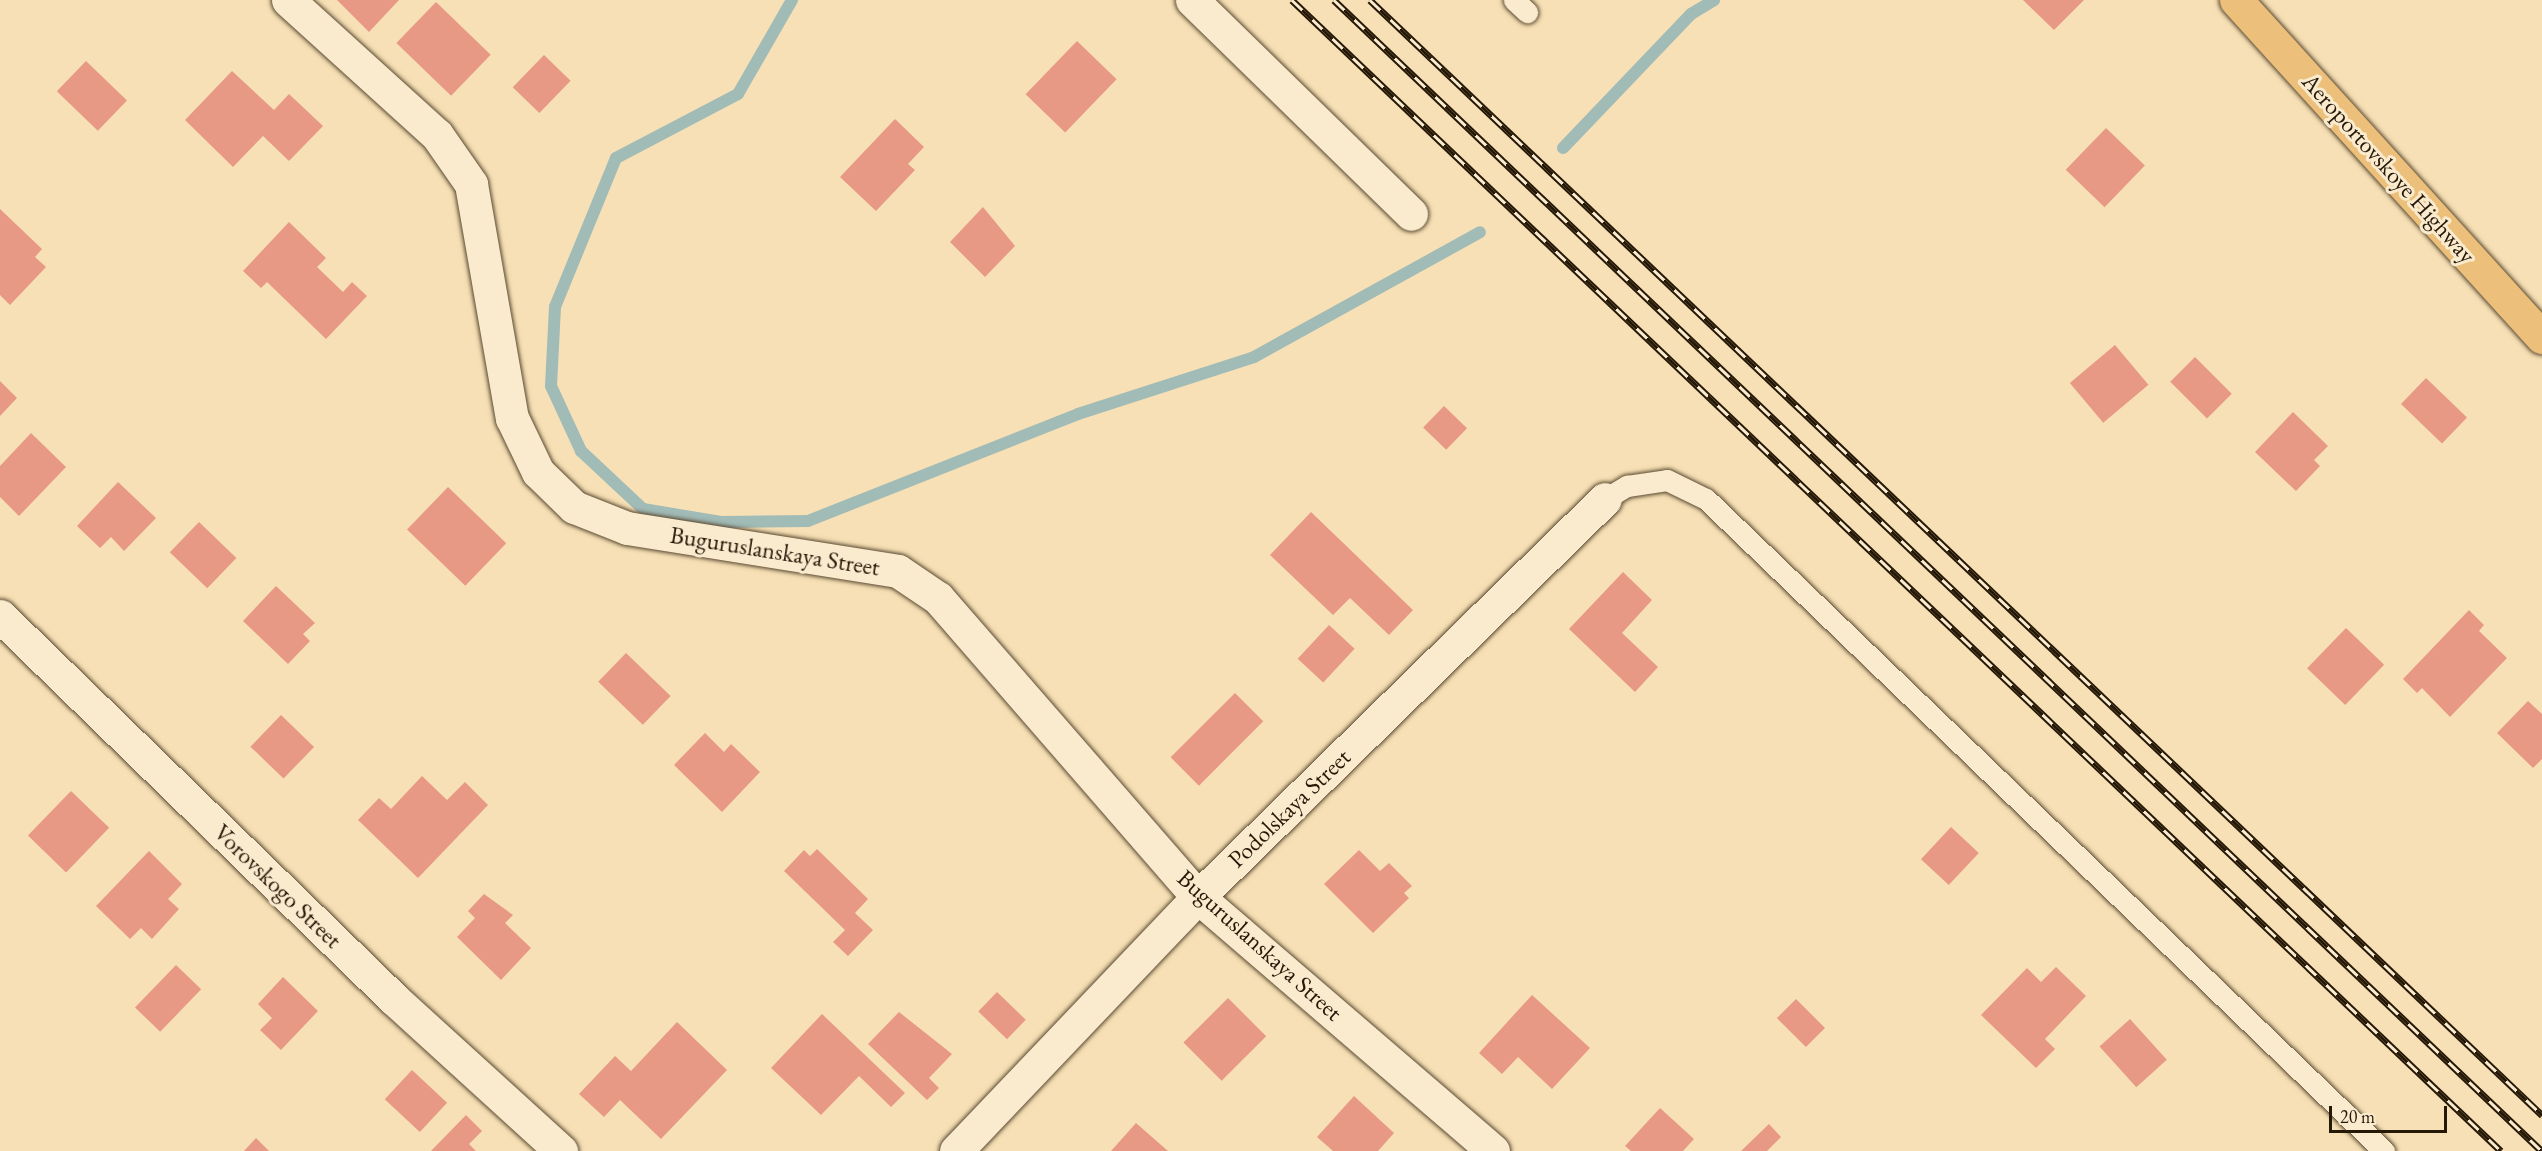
<!DOCTYPE html>
<style>
body{margin:0}
#map{position:relative;width:2542px;height:1151px;overflow:hidden;background:#f7e0b5;font-family:"EB Garamond",serif}
div>[style]{position:absolute}
[style*='--x']{left:calc(var(--x)*1px);top:calc(var(--y)*1px);width:calc(var(--w)*1px);rotate:calc(var(--a)*1deg)}
.stream>*{height:12px;margin:-6px;padding:0 6px;transform-origin:6px;border-radius:6px;background:#a1bbb7}
.building>*{inset:0;background:#e89985;transform-origin:0 0}
.roads{filter:drop-shadow(0 0 2px #5a4a32) drop-shadow(0 0 2px #5a4a32)}
.lane>*{height:21px;margin:-10.5px;padding:0 10.5px;transform-origin:10.5px;border-radius:10.5px;background:#faebcf}
.street>*{height:33px;margin:-16.5px;padding:0 16.5px;transform-origin:16.5px;border-radius:16.5px;background:#faebcf}
.primary>*{height:33px;margin:-16.5px;padding:0 16.5px;transform-origin:16.5px;border-radius:16.5px;background:#ecc07a}
.rail>*{height:7px;margin-top:-3.5px;transform-origin:0;background:repeating-linear-gradient(90deg,#faebcf 0 14px,#251807 0 28px);box-sizing:border-box;border-block:2px solid #251807}
span{translate:-50% -50%;white-space:nowrap;text-align:center;line-height:1.15;-webkit-text-stroke:6px #faebcf;paint-order:stroke}
.street-label{font-size:24px;color:#251807}
.scale{position:absolute;left:2329px;top:1106px;width:118px;height:27px;box-sizing:border-box;border:3px solid #251807;border-top:0;padding-left:8px;font-size:18px;line-height:21px;white-space:nowrap;color:#251807;-webkit-text-stroke:4px #faebcf;paint-order:stroke}
</style>
<div id="map">
<div class="stream">
<i style="--x:792;--y:0;--w:108;--a:119.9"></i>
<i style="--x:738;--y:94;--w:138;--a:152.3"></i>
<i style="--x:616;--y:158;--w:161;--a:112.3"></i>
<i style="--x:555;--y:307;--w:79;--a:92.9"></i>
<i style="--x:551;--y:386;--w:72;--a:65.2"></i>
<i style="--x:581;--y:451;--w:85;--a:43.1"></i>
<i style="--x:643;--y:509;--w:79;--a:9.5"></i>
<i style="--x:721;--y:522;--w:87;--a:-0.7"></i>
<i style="--x:808;--y:521;--w:290;--a:-21.6"></i>
<i style="--x:1078;--y:414;--w:185;--a:-17.9"></i>
<i style="--x:1254;--y:357;--w:258;--a:-28.9"></i>
<i style="--x:1563;--y:148;--w:185;--a:-46.3"></i>
<i style="--x:1691;--y:14;--w:27;--a:-31"></i>
</div>
<div class="building">
<i style="clip-path:polygon(337px 0,399px 0,369px 32px)"></i>
<i style="clip-path:polygon(2023px 0,2084px 0,2054px 30px)"></i>
<i style="left:436px;top:2px;width:76px;height:57px;rotate:44deg"></i>
<i style="left:1077px;top:41px;width:55px;height:74px;rotate:44deg"></i>
<i style="left:544px;top:55px;width:37px;height:45px;rotate:44deg"></i>
<i style="left:86px;top:61px;width:57px;height:42px;rotate:44deg"></i>
<i style="clip-path:polygon(232px 71px,274px 110px,289px 94px,323px 126px,289px 161px,263px 136px,233px 167px,185px 120px)"></i>
<i style="clip-path:polygon(895px 119px,924px 147px,908px 164px,915px 170px,876px 211px,840px 177px)"></i>
<i style="left:2106px;top:128px;width:54px;height:58px;rotate:44deg"></i>
<i style="clip-path:polygon(983px 207px,1015px 246px,985px 277px,950px 242px)"></i>
<i style="clip-path:polygon(0 209px,42px 249px,35px 257px,46px 267px,10px 305px,0 295px)"></i>
<i style="clip-path:polygon(289px 222px,326px 258px,317px 267px,343px 292px,352px 282px,367px 296px,326px 339px,267px 282px,261px 288px,243px 271px)"></i>
<i style="left:2115px;top:345px;width:52px;height:59px;rotate:50deg"></i>
<i style="left:2195px;top:357px;width:52px;height:35px;rotate:45deg"></i>
<i style="left:2426px;top:378px;width:57px;height:36px;rotate:44deg"></i>
<i style="clip-path:polygon(0 381px,17px 398px,0 416px)"></i>
<i style="left:1444px;top:406px;width:32px;height:30px;rotate:44deg"></i>
<i style="clip-path:polygon(2293px 412px,2328px 446px,2314px 460px,2320px 466px,2296px 491px,2255px 452px)"></i>
<i style="clip-path:polygon(31px 433px,66px 467px,19px 516px,0 497px,0 466px)"></i>
<i style="clip-path:polygon(118px 482px,156px 518px,124px 551px,111px 537px,100px 548px,77px 526px)"></i>
<i style="left:448px;top:487px;width:81px;height:59px;rotate:44deg"></i>
<i style="clip-path:polygon(1311px 512px,1413px 610px,1389px 635px,1350px 598px,1333px 615px,1270px 555px)"></i>
<i style="left:199px;top:522px;width:52px;height:42px;rotate:44deg"></i>
<i style="clip-path:polygon(1623px 572px,1652px 600px,1622px 633px,1658px 667px,1635px 692px,1569px 629px)"></i>
<i style="clip-path:polygon(276px 586px,315px 623px,303px 634px,310px 641px,288px 664px,243px 621px)"></i>
<i style="clip-path:polygon(2469px 610px,2484px 625px,2479px 631px,2507px 658px,2450px 717px,2422px 688px,2417px 693px,2403px 679px)"></i>
<i style="left:1329px;top:625px;width:35px;height:46px;rotate:43deg"></i>
<i style="left:2346px;top:628px;width:53px;height:56px;rotate:44deg"></i>
<i style="left:626px;top:653px;width:62px;height:40px;rotate:44deg"></i>
<i style="left:1235px;top:693px;width:40px;height:91px;rotate:45deg"></i>
<i style="clip-path:polygon(2528px 701px,2542px 714px,2542px 759px,2533px 768px,2497px 733px)"></i>
<i style="left:281px;top:715px;width:46px;height:44px;rotate:44deg"></i>
<i style="clip-path:polygon(705px 733px,724px 752px,731px 744px,760px 772px,722px 812px,674px 765px)"></i>
<i style="clip-path:polygon(422px 776px,447px 800px,465px 782px,488px 805px,418px 878px,358px 820px,379px 798px,391px 809px)"></i>
<i style="left:71px;top:791px;width:53px;height:62px;rotate:44deg"></i>
<i style="left:1951px;top:827px;width:38px;height:44px;rotate:43deg"></i>
<i style="clip-path:polygon(817px 849px,868px 899px,855px 913px,873px 930px,848px 956px,833px 942px,845px 930px,784px 871px,804px 850px,810px 856px)"></i>
<i style="clip-path:polygon(1359px 850px,1380px 871px,1389px 863px,1412px 886px,1404px 893px,1409px 898px,1373px 933px,1324px 884px)"></i>
<i style="clip-path:polygon(149px 851px,182px 884px,168px 899px,179px 909px,152px 939px,141px 928px,130px 939px,96px 906px)"></i>
<i style="clip-path:polygon(484px 894px,513px 915px,505px 923px,531px 948px,501px 980px,457px 937px,475px 918px,468px 911px)"></i>
<i style="left:176px;top:965px;width:35px;height:59px;rotate:44deg"></i>
<i style="clip-path:polygon(2056px 967px,2086px 996px,2045px 1039px,2055px 1049px,2036px 1068px,1981px 1015px,2027px 968px,2041px 982px)"></i>
<i style="clip-path:polygon(283px 977px,318px 1011px,281px 1050px,260px 1030px,272px 1018px,258px 1004px)"></i>
<i style="left:997px;top:992px;width:40px;height:27px;rotate:44deg"></i>
<i style="clip-path:polygon(1532px 995px,1590px 1048px,1552px 1089px,1518px 1057px,1502px 1074px,1479px 1053px)"></i>
<i style="left:1228px;top:998px;width:54px;height:63px;rotate:45deg"></i>
<i style="left:1796px;top:999px;width:41px;height:27px;rotate:45deg"></i>
<i style="clip-path:polygon(899px 1012px,952px 1054px,929px 1078px,939px 1088px,927px 1100px,868px 1044px)"></i>
<i style="clip-path:polygon(822px 1014px,905px 1093px,891px 1107px,859px 1076px,821px 1115px,771px 1068px)"></i>
<i style="left:2130px;top:1019px;width:55px;height:41px;rotate:48deg"></i>
<i style="clip-path:polygon(677px 1022px,727px 1070px,661px 1139px,620px 1100px,604px 1117px,579px 1094px,615px 1056px,631px 1071px)"></i>
<i style="left:412px;top:1070px;width:48px;height:40px;rotate:43deg"></i>
<i style="clip-path:polygon(1354px 1096px,1394px 1133px,1378px 1151px,1333px 1151px,1317px 1137px)"></i>
<i style="clip-path:polygon(1660px 1108px,1694px 1139px,1683px 1151px,1631px 1151px,1625px 1146px)"></i>
<i style="clip-path:polygon(466px 1115px,482px 1131px,469px 1144px,476px 1151px,431px 1151px)"></i>
<i style="clip-path:polygon(1136px 1123px,1168px 1151px,1111px 1151px)"></i>
<i style="clip-path:polygon(1769px 1124px,1781px 1137px,1767px 1151px,1741px 1151px)"></i>
<i style="clip-path:polygon(256px 1138px,269px 1151px,244px 1151px)"></i>
</div>
<div class="roads">
<div class="lane">
<i style="--x:1514;--y:0;--w:18;--a:43"></i>
<i style="--x:1605;--y:499;--w:26;--a:-31"></i>
<i style="--x:1627;--y:486;--w:40;--a:-8.5"></i>
<i style="--x:1667;--y:480;--w:43;--a:26"></i>
<i style="--x:1706;--y:499;--w:941;--a:43.88"></i>
</div>
<div class="street">
<i style="--x:288;--y:0;--w:201;--a:42.2"></i>
<i style="--x:437;--y:135;--w:60;--a:55.2"></i>
<i style="--x:471;--y:184;--w:238;--a:80.1"></i>
<i style="--x:512;--y:418;--w:60;--a:64.3"></i>
<i style="--x:538;--y:472;--w:50;--a:44.2"></i>
<i style="--x:574;--y:507;--w:57;--a:21.6"></i>
<i style="--x:627;--y:528;--w:274;--a:9"></i>
<i style="--x:898;--y:571;--w:48;--a:34"></i>
<i style="--x:938;--y:598;--w:396;--a:49"></i>
<i style="--x:1198;--y:897;--w:389;--a:40.7"></i>
<i style="--x:1192;--y:0;--w:306;--a:44.3"></i>
<i style="--x:0;--y:616;--w:549;--a:44.19"></i>
<i style="--x:394;--y:999;--w:226;--a:42.3"></i>
<i style="--x:956;--y:1151;--w:351;--a:-46.4"></i>
<i style="--x:1198;--y:897;--w:569;--a:-44.36"></i>
</div>
<div class="primary">
<i style="--x:2236;--y:0;--w:455;--a:47.8"></i>
</div>
</div>
<div class="rail">
<i style="--x:1292;--y:0;--w:1669;--a:43.59"></i>
<i style="--x:1334;--y:0;--w:1669;--a:43.62"></i>
<i style="--x:1370;--y:0;--w:1618;--a:43.57"></i>
</div>
<div class="street-label">
<span style="left:2389px;top:168px;rotate:48deg">Aeroportovskoye Highway</span>
<span style="left:775px;top:551px;rotate:9deg">Buguruslanskaya Street</span>
<span style="left:1289px;top:808px;rotate:-44deg">Podolskaya Street</span>
<span style="left:278px;top:886px;rotate:44deg">Vorovskogo Street</span>
<span style="left:1260px;top:945px;rotate:42deg">Buguruslanskaya Street</span>
</div>
<div class="scale">20 m</div>
</div>
